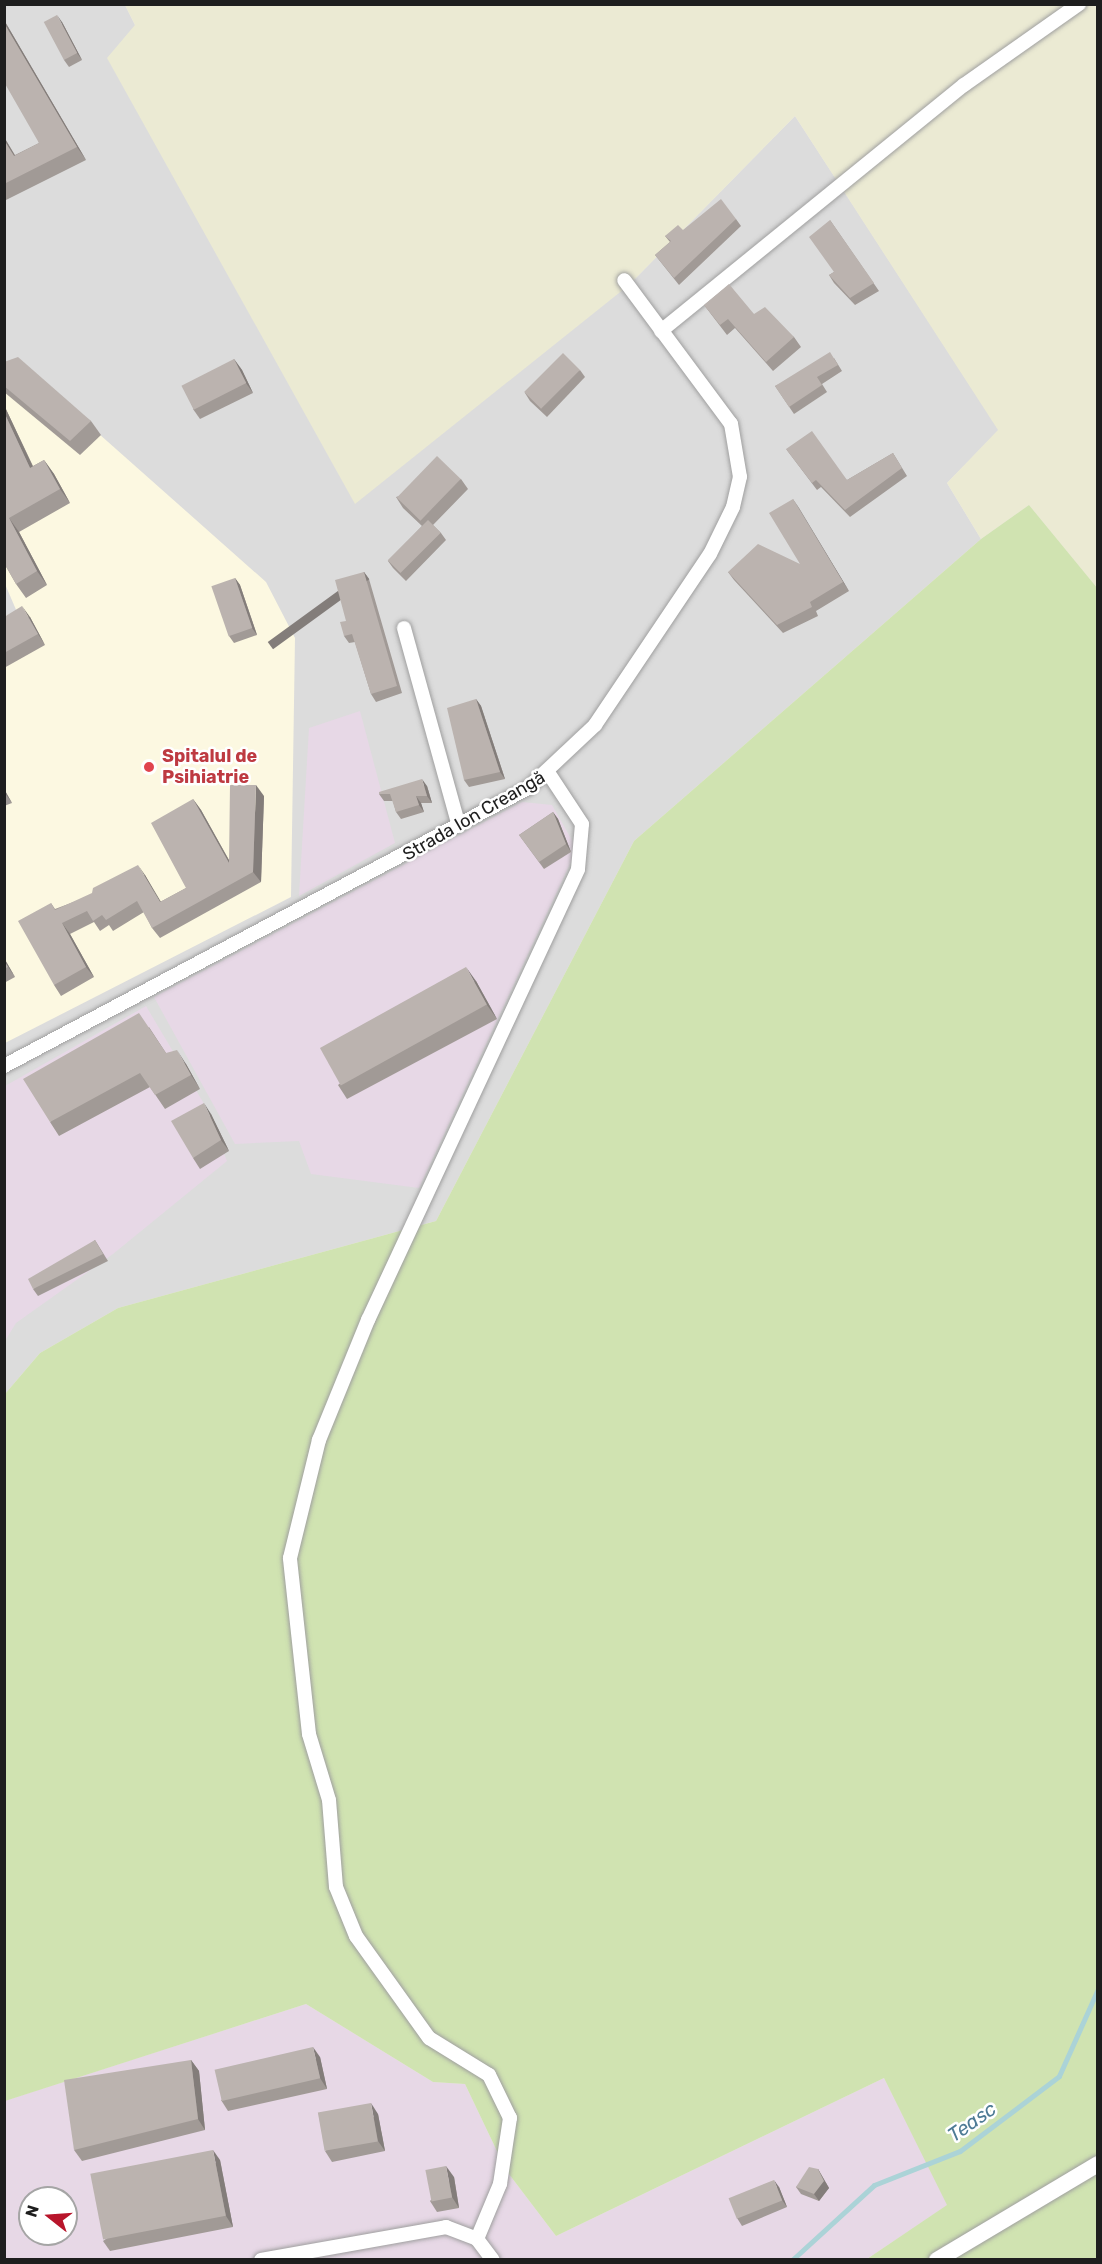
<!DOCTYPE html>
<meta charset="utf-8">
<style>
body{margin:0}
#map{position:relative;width:1102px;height:2264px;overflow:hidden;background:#eeeae6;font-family:Rubik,sans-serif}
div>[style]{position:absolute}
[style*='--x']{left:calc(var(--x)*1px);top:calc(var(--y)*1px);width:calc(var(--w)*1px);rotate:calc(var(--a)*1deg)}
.residential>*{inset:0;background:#dcdcdc}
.industrial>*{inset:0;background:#e7d8e6}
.education>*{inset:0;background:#fcf8e1}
.farmland>*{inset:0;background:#ebead3}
.grass>*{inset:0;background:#d0e3b1}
.stream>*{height:5px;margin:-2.5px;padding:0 2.5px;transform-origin:2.5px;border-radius:2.5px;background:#abd3d7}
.roads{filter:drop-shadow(0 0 2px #9f9f9f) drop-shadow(0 0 2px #9f9f9f)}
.minor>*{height:14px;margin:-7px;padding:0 7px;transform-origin:7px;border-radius:7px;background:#fff}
.tertiary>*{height:16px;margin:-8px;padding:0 8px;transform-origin:8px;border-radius:8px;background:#fff}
.wall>*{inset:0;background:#a19a96}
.shaded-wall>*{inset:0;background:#837d7a;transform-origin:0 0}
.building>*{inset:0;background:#bbb3af;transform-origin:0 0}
.dots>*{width:16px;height:16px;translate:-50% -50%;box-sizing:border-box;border:3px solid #fff;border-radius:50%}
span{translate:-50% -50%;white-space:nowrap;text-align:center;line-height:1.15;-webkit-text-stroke:5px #fff;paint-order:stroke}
.health-label{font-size:18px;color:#be3a42;font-weight:700}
.left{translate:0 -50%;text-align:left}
.street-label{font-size:18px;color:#1e1e1e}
.water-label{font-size:20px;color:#4e7b95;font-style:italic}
.frame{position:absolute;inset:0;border:6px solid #1e1e1e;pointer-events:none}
.north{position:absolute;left:18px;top:2186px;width:60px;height:60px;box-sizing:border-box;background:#fff;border:2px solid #a5a5a5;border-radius:50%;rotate:287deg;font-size:16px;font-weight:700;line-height:24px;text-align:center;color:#1e1e1e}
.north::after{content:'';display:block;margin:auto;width:21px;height:27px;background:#b8152b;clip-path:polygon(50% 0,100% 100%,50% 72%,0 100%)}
</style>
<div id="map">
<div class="residential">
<i style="clip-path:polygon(5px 5px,125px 5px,135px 25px,629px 285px,795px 116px,999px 430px,947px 483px,981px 539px,634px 841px,436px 1221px,118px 1308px,40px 1353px,5px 1394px)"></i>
</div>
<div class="industrial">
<i style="clip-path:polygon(360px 711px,395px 843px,299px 896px,309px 728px)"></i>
<i style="clip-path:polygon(522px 802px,552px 805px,577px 849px,419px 1188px,311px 1174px,299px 1141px,235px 1144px,154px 997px)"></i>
<i style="clip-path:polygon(146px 1006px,203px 1102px,227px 1161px,113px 1254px,16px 1323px,5px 1341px,5px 1086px)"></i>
<i style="clip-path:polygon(evenodd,306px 2004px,433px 2082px,465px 2084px,506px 2170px,556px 2236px,884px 2078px,948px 2205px,867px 2259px,5px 2259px,4px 2101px,306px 2004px,30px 2198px,66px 2198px,66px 2234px,30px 2234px,30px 2198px)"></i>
</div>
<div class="education">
<i style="clip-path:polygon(28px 371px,266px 582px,295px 638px,291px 897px,5px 1043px,4px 616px,17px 612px,5px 584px,4px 375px)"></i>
</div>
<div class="farmland">
<i style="clip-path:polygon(125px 5px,1097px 5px,1097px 588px,1029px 505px,981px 539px,947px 483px,998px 430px,795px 116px,629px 285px,355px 504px,107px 58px,135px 25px)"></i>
</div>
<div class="grass">
<i style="clip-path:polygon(1029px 505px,1098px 589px,1097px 2259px,867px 2259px,947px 2205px,884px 2078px,556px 2236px,506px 2170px,465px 2084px,433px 2082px,306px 2004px,5px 2101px,5px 1394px,40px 1353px,118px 1308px,436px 1221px,634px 841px,981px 539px)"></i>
</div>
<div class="stream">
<i style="--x:792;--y:2260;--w:111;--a:-42.4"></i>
<i style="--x:874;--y:2185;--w:92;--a:-21.6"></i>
<i style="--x:960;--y:2151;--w:124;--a:-37.1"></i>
<i style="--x:1059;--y:2076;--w:95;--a:-65.9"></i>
</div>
<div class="roads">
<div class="minor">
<i style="--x:661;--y:331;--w:390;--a:-39.1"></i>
<i style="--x:964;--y:85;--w:141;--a:-35.2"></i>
<i style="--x:404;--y:628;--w:205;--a:74.5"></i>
<i style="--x:4;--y:1066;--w:593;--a:-27.95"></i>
<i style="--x:528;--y:788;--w:92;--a:-43.2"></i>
<i style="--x:595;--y:725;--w:206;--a:-56.1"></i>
<i style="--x:710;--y:554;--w:52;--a:-63.9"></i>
<i style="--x:733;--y:507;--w:31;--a:-77"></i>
<i style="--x:740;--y:477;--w:54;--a:-99.6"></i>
<i style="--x:731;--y:424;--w:179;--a:-126.6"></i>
<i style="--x:477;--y:2239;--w:60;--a:-67.3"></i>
<i style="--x:500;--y:2184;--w:67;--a:-81.4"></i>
<i style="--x:510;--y:2118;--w:48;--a:-116"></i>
<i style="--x:489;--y:2075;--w:70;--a:-148.3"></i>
<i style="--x:429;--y:2038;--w:125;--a:-125.6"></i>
<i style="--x:356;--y:1936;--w:53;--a:-112.2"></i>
<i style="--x:336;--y:1887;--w:87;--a:-94.6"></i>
<i style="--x:329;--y:1800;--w:69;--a:-106.9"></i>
<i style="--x:309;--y:1734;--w:177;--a:-96.2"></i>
<i style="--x:290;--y:1558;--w:122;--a:-76.2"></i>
<i style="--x:319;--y:1440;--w:130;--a:-67.8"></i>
<i style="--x:368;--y:1320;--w:497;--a:-65"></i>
<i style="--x:578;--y:869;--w:45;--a:-84.9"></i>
<i style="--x:582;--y:824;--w:60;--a:-123.4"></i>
<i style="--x:261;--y:2260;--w:188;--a:-10.1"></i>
<i style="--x:446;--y:2227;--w:33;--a:21"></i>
<i style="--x:477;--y:2239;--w:26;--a:53"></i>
</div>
<div class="tertiary">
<i style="--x:937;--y:2260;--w:187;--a:-30.8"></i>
</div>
</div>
<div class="wall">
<i style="clip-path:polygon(4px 20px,86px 160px,4px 201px,4px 137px,15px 155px,39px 143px)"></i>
<i style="clip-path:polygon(62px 22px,82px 60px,69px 67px,64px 60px)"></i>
<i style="clip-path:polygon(736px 219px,741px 226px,679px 285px,655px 255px,670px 242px,665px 236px,683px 230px)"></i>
<i style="clip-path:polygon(830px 220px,879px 291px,855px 305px,834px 283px,829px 275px,834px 272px)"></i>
<i style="clip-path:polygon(704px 305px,754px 314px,794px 337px,801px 347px,773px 371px,735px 328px,727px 335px)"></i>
<i style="clip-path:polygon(834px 358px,842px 371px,822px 384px,827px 392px,794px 414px,775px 386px)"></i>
<i style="clip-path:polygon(234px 359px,242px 370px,253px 393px,200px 419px,193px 409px)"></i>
<i style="clip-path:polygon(4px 362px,91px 421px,101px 435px,80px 455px,4px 392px)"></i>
<i style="clip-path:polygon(580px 370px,585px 377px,547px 417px,530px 401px,525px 393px)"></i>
<i style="clip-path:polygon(4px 405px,33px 466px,44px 460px,54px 474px,70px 503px,19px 532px,47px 585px,26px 598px,16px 584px,4px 563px)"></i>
<i style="clip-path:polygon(786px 449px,847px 480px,893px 453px,907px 476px,850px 517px,821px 487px,817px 490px)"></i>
<i style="clip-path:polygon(461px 479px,468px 489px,433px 525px,441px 533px,446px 540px,406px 581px,393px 568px,388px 561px,422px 526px,403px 508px,396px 497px)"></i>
<i style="clip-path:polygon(793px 499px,849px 591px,816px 611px,818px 616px,783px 633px,734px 580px,728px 572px,800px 564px)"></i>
<i style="clip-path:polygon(364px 572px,369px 579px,402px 693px,376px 702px,371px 694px,355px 642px,349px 643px,344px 636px)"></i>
<i style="clip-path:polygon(235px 578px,240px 585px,257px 635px,234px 643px,229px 636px)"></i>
<i style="clip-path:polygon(4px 617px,30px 617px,45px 645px,4px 668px)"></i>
<i style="clip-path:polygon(476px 699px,481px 706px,505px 779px,469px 787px,464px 780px)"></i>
<i style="clip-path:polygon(427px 786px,432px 803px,421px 803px,424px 812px,401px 819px,396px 812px,393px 801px,384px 801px,379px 794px)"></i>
<i style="clip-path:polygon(4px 789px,12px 803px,4px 806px)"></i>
<i style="clip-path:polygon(264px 796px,261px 882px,160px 938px,152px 928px,144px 912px,113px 931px,109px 925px,100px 931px,94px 922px,70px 934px,94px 977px,61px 996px,54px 985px,51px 903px,55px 909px,145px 875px,160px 902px,186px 888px,193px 799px,201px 810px,229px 860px)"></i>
<i style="clip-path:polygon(553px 812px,558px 819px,571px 852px,544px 869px,519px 835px)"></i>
<i style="clip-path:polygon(4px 958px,15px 977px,4px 983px)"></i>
<i style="clip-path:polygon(476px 981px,497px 1019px,347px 1099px,338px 1085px)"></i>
<i style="clip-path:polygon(149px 1027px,166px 1053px,186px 1064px,200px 1089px,165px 1109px,150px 1087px,59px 1136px,50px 1122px)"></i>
<i style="clip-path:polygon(211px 1114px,229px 1151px,200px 1169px,193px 1158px)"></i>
<i style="clip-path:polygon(95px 1240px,108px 1261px,38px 1296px,33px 1289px)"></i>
<i style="clip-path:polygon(320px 2057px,327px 2089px,228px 2111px,221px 2100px)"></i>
<i style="clip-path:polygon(191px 2060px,199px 2071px,205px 2130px,82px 2161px,74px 2150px)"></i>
<i style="clip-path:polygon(378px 2114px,385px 2151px,332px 2162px,325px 2151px)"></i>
<i style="clip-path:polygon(220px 2160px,233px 2227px,110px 2251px,103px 2241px)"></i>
<i style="clip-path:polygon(818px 2169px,829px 2188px,819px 2201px,801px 2194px,796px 2187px)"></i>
<i style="clip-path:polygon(454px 2177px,459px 2208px,437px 2212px,430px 2201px)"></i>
<i style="clip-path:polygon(779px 2187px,787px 2207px,742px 2226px,737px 2218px)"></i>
</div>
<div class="shaded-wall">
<i style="clip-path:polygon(57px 15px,62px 22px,82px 60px,77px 53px)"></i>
<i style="clip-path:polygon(4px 20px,86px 160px,77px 147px,4px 23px)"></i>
<i style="clip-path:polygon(4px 137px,22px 168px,4px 140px)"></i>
<i style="clip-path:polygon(234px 359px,242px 370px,253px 393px,246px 383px)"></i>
<i style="clip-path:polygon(4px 405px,40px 482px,30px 468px,4px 412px)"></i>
<i style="clip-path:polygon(44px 460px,54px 474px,70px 503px,60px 489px)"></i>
<i style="clip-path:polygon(793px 499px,799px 508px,849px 591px,843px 582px)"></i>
<i style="clip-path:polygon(9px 518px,19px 532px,47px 585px,37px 571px)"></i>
<i style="left:364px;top:572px;width:9px;height:119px;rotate:54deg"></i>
<i style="clip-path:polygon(235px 578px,240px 585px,257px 635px,252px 628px)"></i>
<i style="clip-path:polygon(22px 606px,30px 617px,45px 645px,38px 634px)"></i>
<i style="clip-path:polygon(476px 699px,481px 706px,505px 779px,500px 772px)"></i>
<i style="clip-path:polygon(422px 779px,427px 786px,432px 803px,427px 796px)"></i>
<i style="clip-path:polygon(256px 785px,264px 796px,261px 882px,253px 872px)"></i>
<i style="clip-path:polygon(4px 789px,12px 803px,4px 792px)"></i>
<i style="clip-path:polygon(416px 796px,421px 803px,424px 812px,419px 805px)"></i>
<i style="clip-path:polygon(193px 799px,201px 810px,236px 873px,229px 863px)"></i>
<i style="clip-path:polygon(553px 812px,558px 819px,571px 852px,566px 844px)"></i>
<i style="clip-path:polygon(138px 865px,145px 875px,167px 912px,160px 902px)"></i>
<i style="clip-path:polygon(62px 923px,70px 934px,94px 977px,86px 967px)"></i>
<i style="clip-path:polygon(4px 958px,15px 977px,4px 961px)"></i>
<i style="clip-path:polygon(466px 967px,476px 981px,497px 1019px,487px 1005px)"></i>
<i style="clip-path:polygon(177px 1050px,186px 1064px,200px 1089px,191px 1075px)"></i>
<i style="clip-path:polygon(204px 1103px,211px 1114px,229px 1151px,221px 1140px)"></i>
<i style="clip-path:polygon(313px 2047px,320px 2057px,327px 2089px,320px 2078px)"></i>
<i style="clip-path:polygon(191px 2060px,199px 2071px,205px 2130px,198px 2119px)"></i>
<i style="clip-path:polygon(371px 2103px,378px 2114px,385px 2151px,378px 2141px)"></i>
<i style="clip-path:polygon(213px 2150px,220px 2160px,233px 2227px,226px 2216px)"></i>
<i style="clip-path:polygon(446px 2166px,454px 2177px,459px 2208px,452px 2197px)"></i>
<i style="clip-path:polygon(818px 2169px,829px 2188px,819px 2201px,814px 2194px)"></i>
<i style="clip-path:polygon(774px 2180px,779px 2187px,787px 2207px,782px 2200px)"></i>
</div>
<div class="building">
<i style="left:57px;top:15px;width:43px;height:15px;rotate:62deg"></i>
<i style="clip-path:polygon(4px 23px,77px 147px,4px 184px,4px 140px,14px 156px,39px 143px,4px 82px)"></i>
<i style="clip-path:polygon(721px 199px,736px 219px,674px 278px,655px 255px,671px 241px,665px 236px,678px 225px,683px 230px)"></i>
<i style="clip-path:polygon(830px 220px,874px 283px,850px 298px,829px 275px,834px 272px,809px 237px)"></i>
<i style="clip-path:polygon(729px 284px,754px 314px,765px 307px,794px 337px,766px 362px,728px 319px,720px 325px,704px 305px)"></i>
<i style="clip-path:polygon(830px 352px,838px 365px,817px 377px,822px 385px,789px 407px,775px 386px)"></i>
<i style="left:563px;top:353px;width:24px;height:55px;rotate:45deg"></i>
<i style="clip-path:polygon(18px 357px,91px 421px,70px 441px,4px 386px,4px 362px)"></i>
<i style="left:234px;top:359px;width:27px;height:59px;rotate:63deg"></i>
<i style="clip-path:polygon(4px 412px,30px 468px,44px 460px,60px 489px,9px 518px,37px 571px,16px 584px,4px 563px)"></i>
<i style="clip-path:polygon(812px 431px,847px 480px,893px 453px,902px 468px,845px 510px,816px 480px,812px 483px,786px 449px)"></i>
<i style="left:437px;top:456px;width:33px;height:58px;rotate:44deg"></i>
<i style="clip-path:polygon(793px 499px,843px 582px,810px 602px,812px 607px,777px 625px,728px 572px,758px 544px,800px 564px,769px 513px)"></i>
<i style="left:428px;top:520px;width:18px;height:57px;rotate:45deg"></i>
<i style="clip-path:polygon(364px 572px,397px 686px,371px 694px,352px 634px,344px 636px,340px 622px,346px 621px,335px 580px)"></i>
<i style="left:235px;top:578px;width:53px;height:25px;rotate:71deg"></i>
<i style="clip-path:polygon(22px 606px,38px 634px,4px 653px,4px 617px)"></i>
<i style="clip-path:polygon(476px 699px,500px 772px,464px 780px,447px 708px)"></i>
<i style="clip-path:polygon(422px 779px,427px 796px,416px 796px,419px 805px,396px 812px,390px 794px,379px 794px,379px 792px)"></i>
<i style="clip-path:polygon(230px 785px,256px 785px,253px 872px,152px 928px,137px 901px,106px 920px,102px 915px,93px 921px,87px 911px,62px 923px,86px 967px,54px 985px,18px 921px,51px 903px,55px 910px,92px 893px,93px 888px,138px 865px,160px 902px,186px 888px,151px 823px,193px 799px,229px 863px)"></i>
<i style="clip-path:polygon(553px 812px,566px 844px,539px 862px,519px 835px)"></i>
<i style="clip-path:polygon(4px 961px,8px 967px,4px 969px)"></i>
<i style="left:466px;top:967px;width:43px;height:167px;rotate:61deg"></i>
<i style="clip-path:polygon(139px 1013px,166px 1053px,177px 1050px,191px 1075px,155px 1095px,140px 1073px,50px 1122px,23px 1079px)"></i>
<i style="clip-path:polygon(204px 1103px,221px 1140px,193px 1158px,171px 1121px)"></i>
<i style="clip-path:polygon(95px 1240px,103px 1254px,33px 1289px,28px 1279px)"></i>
<i style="left:313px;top:2047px;width:32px;height:101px;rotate:77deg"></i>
<i style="clip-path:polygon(191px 2060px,198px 2119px,74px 2150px,64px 2080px)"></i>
<i style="left:371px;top:2103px;width:39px;height:54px;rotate:80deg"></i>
<i style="left:213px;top:2150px;width:67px;height:125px;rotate:79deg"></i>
<i style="left:446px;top:2166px;width:32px;height:21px;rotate:79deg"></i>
<i style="clip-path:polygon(809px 2167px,818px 2169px,824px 2181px,814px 2194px,796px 2187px)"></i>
<i style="left:774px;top:2180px;width:22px;height:49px;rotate:68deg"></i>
</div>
<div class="dots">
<i style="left:149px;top:767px;background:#e0444e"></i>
</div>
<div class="health-label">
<span class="left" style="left:162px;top:767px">Spitalul de<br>Psihiatrie</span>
</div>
<div class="street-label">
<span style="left:474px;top:816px;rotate:-30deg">Strada Ion Creangă</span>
</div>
<div class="water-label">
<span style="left:972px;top:2122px;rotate:-35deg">Teasc</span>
</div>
<div class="frame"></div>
<div class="north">N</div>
</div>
